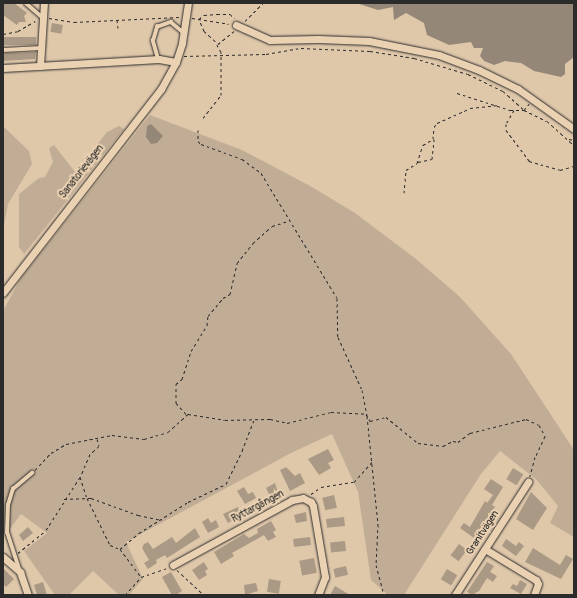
<!DOCTYPE html>
<meta charset="utf-8">
<style>
body{margin:0}
#map{position:relative;width:577px;height:598px;overflow:hidden;background:#dfc7aa;font-family:Pangolin,sans-serif}
div>[style]{position:absolute}
[style*='--x']{left:calc(var(--x)*1px);top:calc(var(--y)*1px);width:calc(var(--w)*1px);rotate:calc(var(--a)*1deg)}
.green>*{inset:0;background:#c1ad95}
.water>*{inset:0;background:#958777}
.building>*{inset:0;background:#aa9984;transform-origin:0 0}
.path>*{height:1px;margin-top:-0.5px;transform-origin:0;background:repeating-linear-gradient(90deg,#2b2b2b 0 3px,transparent 0 6px)}
.roads{filter:drop-shadow(0 0 1px #2b2b2b) drop-shadow(0 0 1px #2b2b2b)}
.lane>*{height:3.5px;margin:-1.75px;padding:0 1.75px;transform-origin:1.75px;border-radius:1.75px;background:#ead1b2}
.street>*{height:7px;margin:-3.5px;padding:0 3.5px;transform-origin:3.5px;border-radius:3.5px;background:#ead1b2}
span{translate:-50% -50%;white-space:nowrap;text-align:center;line-height:1.15;-webkit-text-stroke:4px #ead1b2;paint-order:stroke}
.street-label{font-size:10px;color:#2b2b2b}
.frame{position:absolute;inset:0;border:4px solid #2b2b2b;pointer-events:none}
</style>
<div id="map">
<div class="green">
<i style="clip-path:polygon(150px 115px,242px 150px,312px 187px,355px 213px,416px 259px,460px 297px,511px 354px,574px 450px,574px 537px,550px 523px,558px 506px,536px 479px,500px 451px,481px 474px,404px 595px,388px 595px,371px 580px,358px 492px,332px 434px,291px 453px,126px 542px,143px 579px,129px 595px,119px 595px,93px 571px,69px 595px,55px 595px,24px 551px,47px 533px,21px 514px,9px 530px,3px 522px,3px 311px,21px 278px)"></i>
<i style="clip-path:polygon(3px 126px,29px 151px,32px 164px,8px 204px,3px 230px)"></i>
<i style="clip-path:polygon(119px 126px,124px 129px,24px 254px,19px 247px,19px 194px,39px 178px,45px 177px,53px 162px,49px 148px,54px 145px,75px 172px,107px 132px)"></i>
</div>
<div class="water">
<i style="clip-path:polygon(356px 3px,574px 3px,574px 57px,565px 64px,565px 74px,561px 77px,534px 71px,521px 63px,505px 61px,494px 65px,484px 61px,480px 56px,483px 48px,474px 48px,471px 42px,449px 45px,427px 35px,424px 23px,406px 13px,394px 20px,393px 7px,378px 10px)"></i>
<i style="clip-path:polygon(151px 124px,163px 136px,157px 143px,151px 144px,146px 137px,147px 126px)"></i>
</div>
<div class="building">
<i style="clip-path:polygon(3px 3px,14px 3px,27px 13px,24px 16px,26px 22px,19px 22px,17px 25px,3px 15px)"></i>
<i style="left:52px;top:23px;width:11px;height:9px;rotate:10deg"></i>
<i style="left:36px;top:37px;width:8px;height:33px;rotate:90deg"></i>
<i style="clip-path:polygon(36px 52px,35px 59px,3px 61px,3px 53px)"></i>
<i style="clip-path:polygon(328px 449px,334px 460px,328px 463px,331px 468px,319px 475px,308px 459px)"></i>
<i style="clip-path:polygon(286px 467px,295px 476px,300px 473px,305px 483px,290px 491px,280px 470px)"></i>
<i style="left:513px;top:468px;width:12px;height:13px;rotate:31deg"></i>
<i style="clip-path:polygon(491px 479px,503px 487px,492px 505px,495px 507px,474px 538px,460px 528px,464px 523px,470px 527px,485px 501px,487px 503px,493px 495px,484px 489px)"></i>
<i style="clip-path:polygon(275px 483px,279px 496px,272px 500px,266px 488px)"></i>
<i style="clip-path:polygon(244px 487px,248px 494px,253px 492px,256px 498px,245px 504px,237px 491px)"></i>
<i style="clip-path:polygon(531px 492px,547px 508px,533px 530px,516px 519px)"></i>
<i style="left:334px;top:495px;width:13px;height:12px;rotate:77deg"></i>
<i style="clip-path:polygon(238px 507px,242px 515px,228px 523px,223px 514px)"></i>
<i style="clip-path:polygon(306px 512px,307px 521px,296px 523px,294px 515px)"></i>
<i style="left:344px;top:517px;width:9px;height:18px;rotate:84deg"></i>
<i style="clip-path:polygon(208px 518px,211px 523px,216px 520px,219px 527px,208px 533px,202px 522px)"></i>
<i style="clip-path:polygon(271px 521px,276px 530px,273px 532px,276px 537px,268px 541px,264px 535px,232px 553px,234px 556px,221px 564px,214px 552px,244px 534px,249px 538px,258px 533px,257px 529px)"></i>
<i style="clip-path:polygon(28px 527px,33px 533px,23px 541px,19px 535px)"></i>
<i style="clip-path:polygon(195px 528px,200px 537px,167px 558px,165px 555px,156px 560px,157px 563px,148px 569px,144px 563px,149px 560px,142px 548px,144px 544px,148px 542px,153px 549px,172px 537px,176px 543px)"></i>
<i style="left:310px;top:537px;width:8px;height:17px;rotate:83deg"></i>
<i style="clip-path:polygon(506px 539px,516px 546px,519px 542px,524px 546px,516px 556px,502px 546px)"></i>
<i style="left:345px;top:541px;width:10px;height:15px;rotate:84deg"></i>
<i style="left:459px;top:544px;width:10px;height:14px;rotate:37deg"></i>
<i style="clip-path:polygon(533px 548px,560px 565px,566px 555px,573px 559px,561px 579px,525px 562px)"></i>
<i style="left:314px;top:558px;width:15px;height:15px;rotate:79deg"></i>
<i style="clip-path:polygon(204px 562px,208px 569px,205px 571px,207px 575px,199px 580px,192px 570px)"></i>
<i style="clip-path:polygon(487px 562px,494px 566px,490px 572px,497px 576px,493px 582px,487px 578px,479px 591px,472px 595px,467px 592px)"></i>
<i style="left:346px;top:566px;width:9px;height:13px;rotate:77deg"></i>
<i style="clip-path:polygon(3px 568px,14px 579px,6px 587px,3px 584px)"></i>
<i style="left:447px;top:569px;width:12px;height:12px;rotate:31deg"></i>
<i style="clip-path:polygon(171px 572px,182px 591px,176px 595px,172px 595px,162px 577px)"></i>
<i style="left:269px;top:579px;width:12px;height:13px;rotate:9deg"></i>
<i style="clip-path:polygon(520px 580px,527px 584px,521px 594px,510px 588px,513px 584px,517px 586px)"></i>
<i style="clip-path:polygon(43px 582px,47px 595px,37px 595px,34px 585px)"></i>
<i style="clip-path:polygon(256px 583px,258px 591px,245px 595px,244px 585px)"></i>
<i style="clip-path:polygon(335px 586px,350px 595px,330px 595px)"></i>
</div>
<div class="path">
<i style="--x:49;--y:18;--w:25;--a:9"></i>
<i style="--x:74;--y:22;--w:105;--a:-2.7"></i>
<i style="--x:192;--y:18;--w:37;--a:9"></i>
<i style="--x:117;--y:20;--w:8;--a:83"></i>
<i style="--x:245;--y:21;--w:25;--a:-45"></i>
<i style="--x:3;--y:34;--w:15;--a:-11"></i>
<i style="--x:18;--y:31;--w:20;--a:-30"></i>
<i style="--x:218;--y:44;--w:21;--a:-39"></i>
<i style="--x:184;--y:56;--w:82;--a:-1.4"></i>
<i style="--x:266;--y:54;--w:36;--a:-10"></i>
<i style="--x:301;--y:48;--w:69;--a:2.5"></i>
<i style="--x:370;--y:51;--w:45;--a:9"></i>
<i style="--x:414;--y:58;--w:56;--a:16.5"></i>
<i style="--x:468;--y:74;--w:39;--a:26"></i>
<i style="--x:503;--y:91;--w:28;--a:42"></i>
<i style="--x:524;--y:110;--w:25;--a:26"></i>
<i style="--x:547;--y:121;--w:36;--a:42"></i>
<i style="--x:457;--y:93;--w:56;--a:17.8"></i>
<i style="--x:510;--y:110;--w:14;--a:0"></i>
<i style="--x:524;--y:110;--w:8;--a:-50"></i>
<i style="--x:514;--y:110;--w:16;--a:120"></i>
<i style="--x:506;--y:124;--w:6;--a:90"></i>
<i style="--x:506;--y:130;--w:39;--a:53"></i>
<i style="--x:529;--y:161;--w:32;--a:16"></i>
<i style="--x:560;--y:170;--w:15;--a:-16"></i>
<i style="--x:203;--y:118;--w:29;--a:-52"></i>
<i style="--x:221;--y:95;--w:43;--a:-90"></i>
<i style="--x:221;--y:52;--w:13;--a:-119"></i>
<i style="--x:215;--y:41;--w:15;--a:-138"></i>
<i style="--x:204;--y:31;--w:13;--a:-113"></i>
<i style="--x:199;--y:19;--w:6;--a:-39"></i>
<i style="--x:204;--y:15;--w:13;--a:-4"></i>
<i style="--x:217;--y:14;--w:13;--a:0"></i>
<i style="--x:230;--y:14;--w:6;--a:45"></i>
<i style="--x:198;--y:130;--w:11;--a:90"></i>
<i style="--x:198;--y:141;--w:4;--a:45"></i>
<i style="--x:201;--y:144;--w:44;--a:20.1"></i>
<i style="--x:242;--y:159;--w:24;--a:36"></i>
<i style="--x:261;--y:173;--w:146;--a:58.7"></i>
<i style="--x:337;--y:298;--w:39;--a:89"></i>
<i style="--x:338;--y:337;--w:58;--a:65.6"></i>
<i style="--x:362;--y:390;--w:26;--a:79"></i>
<i style="--x:367;--y:416;--w:109;--a:84.2"></i>
<i style="--x:378;--y:524;--w:41;--a:92.8"></i>
<i style="--x:376;--y:565;--w:31;--a:75"></i>
<i style="--x:569;--y:139;--w:5;--a:11"></i>
<i style="--x:418;--y:162;--w:14;--a:-12"></i>
<i style="--x:432;--y:159;--w:20;--a:-84"></i>
<i style="--x:404;--y:193;--w:23;--a:-85"></i>
<i style="--x:406;--y:170;--w:13;--a:-32"></i>
<i style="--x:417;--y:163;--w:19;--a:-72"></i>
<i style="--x:423;--y:145;--w:12;--a:-31"></i>
<i style="--x:433;--y:139;--w:12;--a:-85"></i>
<i style="--x:434;--y:127;--w:5;--a:-53"></i>
<i style="--x:437;--y:123;--w:36;--a:-24"></i>
<i style="--x:470;--y:108;--w:27;--a:-6"></i>
<i style="--x:186;--y:414;--w:15;--a:-132"></i>
<i style="--x:176;--y:403;--w:19;--a:-90"></i>
<i style="--x:176;--y:384;--w:8;--a:-40"></i>
<i style="--x:182;--y:379;--w:29;--a:-72"></i>
<i style="--x:191;--y:351;--w:31;--a:-58"></i>
<i style="--x:207;--y:325;--w:9;--a:-84"></i>
<i style="--x:208;--y:316;--w:23;--a:-50"></i>
<i style="--x:223;--y:298;--w:8;--a:-30"></i>
<i style="--x:230;--y:294;--w:32;--a:-77"></i>
<i style="--x:237;--y:263;--w:26;--a:-51"></i>
<i style="--x:253;--y:243;--w:25;--a:-42"></i>
<i style="--x:272;--y:226;--w:17;--a:-17"></i>
<i style="--x:97;--y:439;--w:7;--a:74"></i>
<i style="--x:99;--y:446;--w:12;--a:138"></i>
<i style="--x:90;--y:454;--w:25;--a:113"></i>
<i style="--x:80;--y:477;--w:22;--a:72"></i>
<i style="--x:87;--y:498;--w:52;--a:63.9"></i>
<i style="--x:110;--y:545;--w:11;--a:22"></i>
<i style="--x:120;--y:549;--w:35;--a:53"></i>
<i style="--x:35;--y:470;--w:23;--a:-47"></i>
<i style="--x:51;--y:453;--w:17;--a:-31"></i>
<i style="--x:66;--y:444;--w:47;--a:-11.1"></i>
<i style="--x:112;--y:435;--w:32;--a:7"></i>
<i style="--x:144;--y:439;--w:25;--a:-16"></i>
<i style="--x:168;--y:432;--w:27;--a:-42"></i>
<i style="--x:188;--y:414;--w:37;--a:9"></i>
<i style="--x:225;--y:420;--w:45;--a:-1.3"></i>
<i style="--x:270;--y:419;--w:17;--a:13"></i>
<i style="--x:287;--y:423;--w:45;--a:-14"></i>
<i style="--x:331;--y:412;--w:35;--a:3"></i>
<i style="--x:366;--y:414;--w:8;--a:60"></i>
<i style="--x:370;--y:421;--w:16;--a:-14"></i>
<i style="--x:386;--y:417;--w:41;--a:39.1"></i>
<i style="--x:418;--y:443;--w:25;--a:7"></i>
<i style="--x:443;--y:446;--w:11;--a:-27"></i>
<i style="--x:453;--y:441;--w:5;--a:11"></i>
<i style="--x:458;--y:442;--w:15;--a:-37"></i>
<i style="--x:470;--y:433;--w:58;--a:-14"></i>
<i style="--x:526;--y:419;--w:14;--a:25"></i>
<i style="--x:539;--y:425;--w:13;--a:61"></i>
<i style="--x:545;--y:436;--w:23;--a:115"></i>
<i style="--x:535;--y:457;--w:20;--a:105"></i>
<i style="--x:311;--y:494;--w:12;--a:-35"></i>
<i style="--x:321;--y:487;--w:33;--a:-9"></i>
<i style="--x:354;--y:482;--w:27;--a:-48"></i>
<i style="--x:64;--y:499;--w:27;--a:-2"></i>
<i style="--x:91;--y:498;--w:50;--a:19.9"></i>
<i style="--x:138;--y:515;--w:24;--a:12"></i>
<i style="--x:120;--y:549;--w:25;--a:-40"></i>
<i style="--x:139;--y:533;--w:58;--a:-32.3"></i>
<i style="--x:188;--y:502;--w:42;--a:-25.3"></i>
<i style="--x:226;--y:484;--w:37;--a:-64"></i>
<i style="--x:242;--y:451;--w:34;--a:-69"></i>
<i style="--x:18;--y:553;--w:36;--a:-39"></i>
<i style="--x:46;--y:530;--w:63;--a:-57.3"></i>
<i style="--x:177;--y:570;--w:37;--a:43"></i>
<i style="--x:125;--y:595;--w:24;--a:-48"></i>
<i style="--x:141;--y:577;--w:28;--a:-19"></i>
</div>
<div class="roads">
<div class="lane">
<i style="--x:26;--y:3;--w:21;--a:41"></i>
<i style="--x:3;--y:50;--w:38;--a:-3"></i>
<i style="--x:158;--y:59;--w:19;--a:-106"></i>
<i style="--x:153;--y:41;--w:15;--a:-74"></i>
<i style="--x:157;--y:27;--w:15;--a:-20"></i>
<i style="--x:171;--y:22;--w:16;--a:40"></i>
<i style="--x:19;--y:569;--w:38;--a:-108"></i>
<i style="--x:7;--y:533;--w:28;--a:-88"></i>
<i style="--x:8;--y:505;--w:17;--a:-73"></i>
<i style="--x:13;--y:489;--w:25;--a:-40"></i>
</div>
<div class="street">
<i style="--x:236;--y:25;--w:37;--a:24"></i>
<i style="--x:270;--y:40;--w:48;--a:-1.2"></i>
<i style="--x:318;--y:39;--w:51;--a:2.2"></i>
<i style="--x:369;--y:41;--w:71;--a:11.3"></i>
<i style="--x:439;--y:55;--w:43;--a:20.6"></i>
<i style="--x:479;--y:70;--w:43;--a:26"></i>
<i style="--x:518;--y:89;--w:69;--a:35.5"></i>
<i style="--x:176;--y:62;--w:20;--a:-72"></i>
<i style="--x:182;--y:43;--w:40;--a:-81.5"></i>
<i style="--x:40;--y:66;--w:63;--a:-86.4"></i>
<i style="--x:3;--y:68;--w:156;--a:-3.3"></i>
<i style="--x:159;--y:59;--w:17;--a:10"></i>
<i style="--x:176;--y:62;--w:31;--a:119"></i>
<i style="--x:161;--y:89;--w:258;--a:127.8"></i>
<i style="--x:485;--y:549;--w:60;--a:31.3"></i>
<i style="--x:536;--y:580;--w:4;--a:63"></i>
<i style="--x:538;--y:584;--w:12;--a:110"></i>
<i style="--x:3;--y:557;--w:23;--a:41"></i>
<i style="--x:20;--y:572;--w:24;--a:71"></i>
<i style="--x:173;--y:565;--w:136;--a:-28.6"></i>
<i style="--x:292;--y:500;--w:11;--a:-10"></i>
<i style="--x:303;--y:498;--w:9;--a:27"></i>
<i style="--x:311;--y:502;--w:4;--a:63"></i>
<i style="--x:313;--y:506;--w:72;--a:80.4"></i>
<i style="--x:325;--y:577;--w:19;--a:111"></i>
<i style="--x:455;--y:595;--w:135;--a:-57.1"></i>
</div>
</div>
<div class="street-label">
<span style="left:82px;top:172px;rotate:-52deg">Sanatorievägen</span>
<span style="left:258px;top:507px;rotate:-28deg">Ryttargången</span>
<span style="left:483px;top:533px;rotate:-57deg">Granitvägen</span>
</div>
<div class="frame"></div>
</div>
